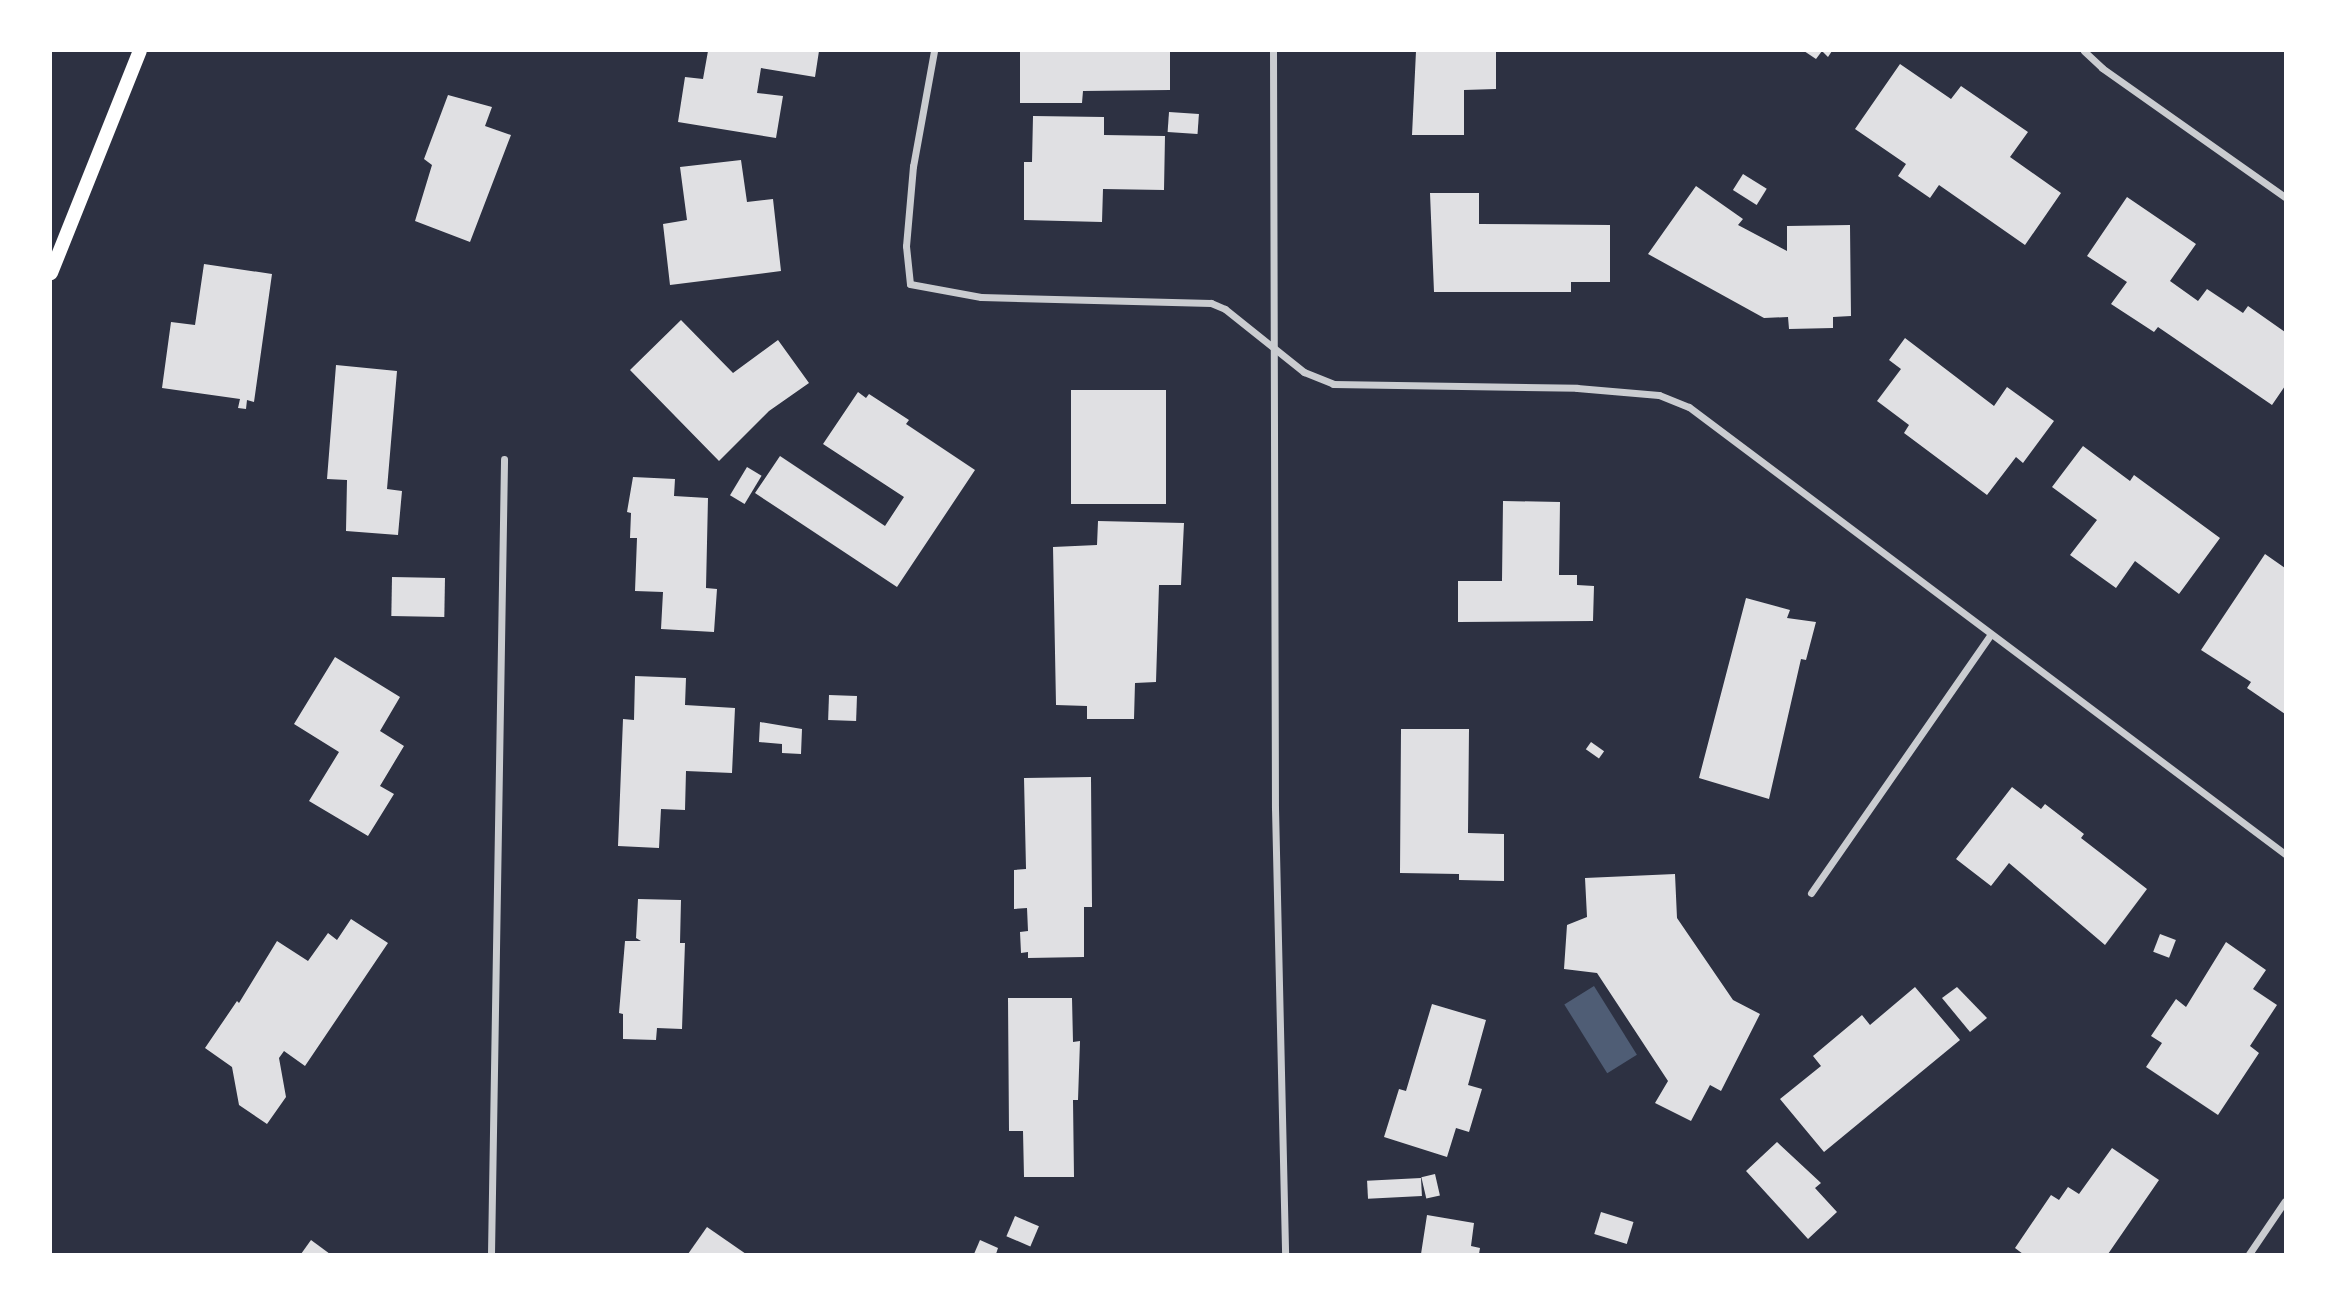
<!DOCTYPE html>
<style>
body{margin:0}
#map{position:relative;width:2336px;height:1305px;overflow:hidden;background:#2d3142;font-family:Barlow,sans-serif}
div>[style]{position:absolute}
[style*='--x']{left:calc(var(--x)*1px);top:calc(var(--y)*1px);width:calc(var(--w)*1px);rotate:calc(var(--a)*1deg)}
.water>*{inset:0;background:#4f5d75;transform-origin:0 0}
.building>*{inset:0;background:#e0e0e3;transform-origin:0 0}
.minor>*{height:7px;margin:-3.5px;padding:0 3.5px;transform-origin:3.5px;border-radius:3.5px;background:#caccd0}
.secondary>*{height:14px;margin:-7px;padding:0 7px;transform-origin:7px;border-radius:7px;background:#fff}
span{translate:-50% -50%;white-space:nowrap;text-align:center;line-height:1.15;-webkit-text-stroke:6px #fff;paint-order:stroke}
.frame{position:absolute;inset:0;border:52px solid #fff;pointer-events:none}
</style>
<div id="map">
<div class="water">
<i style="left:1594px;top:986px;width:81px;height:35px;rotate:58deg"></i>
</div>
<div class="building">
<i style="clip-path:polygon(708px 51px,819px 51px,815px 77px,761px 68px,757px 93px,783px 96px,776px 138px,678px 122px,685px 77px,703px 79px)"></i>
<i style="clip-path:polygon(1020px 51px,1170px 51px,1170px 90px,1083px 91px,1082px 103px,1020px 103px)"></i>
<i style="clip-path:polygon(1416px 51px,1496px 51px,1496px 89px,1464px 90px,1464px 135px,1412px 135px)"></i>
<i style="clip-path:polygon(1804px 51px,1832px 51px,1828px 57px,1822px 51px,1816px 59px)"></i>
<i style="clip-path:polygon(1900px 64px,1951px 99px,1961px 86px,2028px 132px,2010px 157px,2061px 193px,2025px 245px,1939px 185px,1930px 198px,1898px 176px,1906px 164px,1855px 129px)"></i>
<i style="clip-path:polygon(448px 95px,492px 107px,485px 126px,511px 135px,470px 242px,415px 221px,432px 165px,424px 159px)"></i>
<i style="left:1169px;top:112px;width:30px;height:20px;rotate:4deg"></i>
<i style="clip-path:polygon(1033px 116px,1104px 117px,1104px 135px,1165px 136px,1164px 190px,1103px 189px,1102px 222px,1024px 220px,1024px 162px,1032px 162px)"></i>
<i style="clip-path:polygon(741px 160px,747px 202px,773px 199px,781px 271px,670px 285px,663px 224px,687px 220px,680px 167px)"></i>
<i style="left:1743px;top:174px;width:28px;height:19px;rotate:32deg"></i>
<i style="clip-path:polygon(1696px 186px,1743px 219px,1738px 225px,1787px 251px,1787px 226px,1850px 225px,1851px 316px,1833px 317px,1833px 328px,1789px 329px,1788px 317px,1764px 318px,1648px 254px)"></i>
<i style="clip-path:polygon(1430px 193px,1479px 193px,1479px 224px,1610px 225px,1610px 282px,1571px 282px,1571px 292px,1434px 292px)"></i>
<i style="clip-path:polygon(2127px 197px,2196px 244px,2170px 281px,2198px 301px,2207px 289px,2243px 313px,2248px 306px,2285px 332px,2285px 386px,2272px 405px,2158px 327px,2154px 332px,2111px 304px,2127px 282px,2087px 256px)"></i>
<i style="clip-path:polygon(204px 264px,272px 274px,254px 402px,247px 400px,246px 409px,238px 408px,240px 399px,162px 388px,171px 322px,195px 325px)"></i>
<i style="clip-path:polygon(681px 320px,733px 373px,778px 340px,809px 383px,769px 411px,719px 461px,630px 370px)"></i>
<i style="clip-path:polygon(1905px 338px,1994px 406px,2007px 387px,2054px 421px,2023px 463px,2016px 457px,1987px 495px,1904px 433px,1909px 425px,1877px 401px,1901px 369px,1889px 360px)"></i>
<i style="clip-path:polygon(336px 365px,397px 371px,387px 489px,402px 491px,398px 535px,346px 531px,347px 480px,327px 479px)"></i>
<i style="left:1071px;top:390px;width:95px;height:114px"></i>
<i style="clip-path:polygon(858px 392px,866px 398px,869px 394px,909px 420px,906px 424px,975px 470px,897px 587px,755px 493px,780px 456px,885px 526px,904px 497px,823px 444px)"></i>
<i style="clip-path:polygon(2083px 446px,2130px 481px,2134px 475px,2220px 538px,2179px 594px,2135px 561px,2116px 588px,2070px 555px,2097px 520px,2052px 487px)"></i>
<i style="left:747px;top:467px;width:17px;height:33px;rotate:31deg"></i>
<i style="clip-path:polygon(633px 477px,675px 479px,674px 496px,708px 498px,706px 588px,717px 589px,714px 632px,661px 629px,663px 592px,635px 591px,637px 538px,630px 538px,631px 513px,627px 512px)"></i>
<i style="clip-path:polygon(1503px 501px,1560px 502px,1559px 575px,1577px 575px,1577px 585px,1594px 586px,1593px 621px,1458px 622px,1458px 581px,1502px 581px)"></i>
<i style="clip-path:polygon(1098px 521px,1184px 523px,1181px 585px,1159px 585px,1156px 682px,1135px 683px,1134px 719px,1087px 719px,1087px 706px,1056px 705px,1053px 547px,1097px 545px)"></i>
<i style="clip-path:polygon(2265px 554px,2285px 568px,2285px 714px,2247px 688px,2251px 682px,2201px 650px)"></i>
<i style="left:392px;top:577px;width:53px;height:39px;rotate:1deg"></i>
<i style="clip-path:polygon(1746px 598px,1790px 610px,1787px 618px,1816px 622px,1806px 660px,1801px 659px,1769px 799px,1699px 778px)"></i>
<i style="clip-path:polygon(335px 657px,400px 697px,380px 731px,404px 746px,380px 786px,394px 794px,368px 836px,309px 801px,339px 752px,294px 724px)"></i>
<i style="clip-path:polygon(635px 676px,686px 678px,685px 705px,735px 708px,732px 773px,686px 771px,685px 810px,661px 809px,659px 848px,618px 846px,623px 719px,634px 720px)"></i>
<i style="left:829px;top:695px;width:28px;height:25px;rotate:2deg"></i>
<i style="clip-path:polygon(760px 722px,802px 729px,801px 754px,782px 753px,782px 744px,759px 742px)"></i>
<i style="clip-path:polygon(1401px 729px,1469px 729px,1468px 833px,1504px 834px,1504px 881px,1459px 880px,1459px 874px,1400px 873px)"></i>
<i style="left:1591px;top:742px;width:16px;height:9px;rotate:35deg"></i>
<i style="clip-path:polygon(1091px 777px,1092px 907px,1084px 907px,1084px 957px,1028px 958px,1028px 952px,1021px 953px,1020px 932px,1028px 931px,1027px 908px,1014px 909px,1014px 870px,1026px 869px,1024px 778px)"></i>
<i style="clip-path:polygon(2012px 787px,2041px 809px,2045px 804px,2084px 834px,2081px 838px,2147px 889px,2105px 945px,2009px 863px,1991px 886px,1956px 859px)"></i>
<i style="clip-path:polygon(1675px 874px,1677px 918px,1733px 1000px,1760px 1014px,1721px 1091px,1710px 1085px,1691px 1121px,1655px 1103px,1668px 1081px,1597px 973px,1564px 969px,1567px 925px,1587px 917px,1585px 878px)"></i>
<i style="clip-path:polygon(638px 899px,681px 900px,680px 943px,685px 943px,682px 1029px,657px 1028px,656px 1040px,623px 1039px,623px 1014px,619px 1013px,625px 941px,641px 941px,636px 938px)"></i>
<i style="clip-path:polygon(351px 919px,388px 943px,305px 1066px,284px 1051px,279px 1058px,286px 1097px,267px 1124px,239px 1105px,232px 1067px,205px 1048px,237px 1001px,239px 1003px,277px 941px,308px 961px,328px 933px,337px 940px)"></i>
<i style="left:2160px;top:934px;width:17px;height:19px;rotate:21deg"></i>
<i style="clip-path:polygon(2226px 942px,2266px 970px,2253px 989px,2277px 1005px,2250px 1046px,2259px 1053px,2218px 1115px,2146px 1067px,2162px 1043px,2151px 1036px,2176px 999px,2186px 1007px)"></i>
<i style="clip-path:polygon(1915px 987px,1960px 1040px,1824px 1152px,1780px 1099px,1821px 1066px,1813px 1056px,1862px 1015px,1870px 1025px)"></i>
<i style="clip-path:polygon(1957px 987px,1987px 1018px,1970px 1032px,1942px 998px)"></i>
<i style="clip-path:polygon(1008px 998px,1072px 998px,1073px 1042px,1080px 1041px,1078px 1100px,1073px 1100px,1074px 1177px,1024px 1177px,1023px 1131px,1009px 1131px)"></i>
<i style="clip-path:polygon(1432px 1004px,1486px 1020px,1468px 1085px,1482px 1089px,1469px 1132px,1456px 1128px,1447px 1157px,1384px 1137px,1399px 1089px,1406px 1091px)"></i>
<i style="clip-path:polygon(1777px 1142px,1821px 1183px,1815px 1188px,1837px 1212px,1808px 1239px,1746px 1171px)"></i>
<i style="clip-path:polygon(2112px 1148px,2159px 1180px,2108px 1254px,2023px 1254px,2015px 1248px,2051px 1195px,2059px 1200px,2068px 1187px,2079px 1194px)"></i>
<i style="left:1435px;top:1174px;width:22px;height:14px;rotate:77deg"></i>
<i style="left:1421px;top:1178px;width:18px;height:54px;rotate:87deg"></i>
<i style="left:1601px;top:1212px;width:34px;height:23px;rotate:17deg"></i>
<i style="clip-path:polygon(1427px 1215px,1474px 1223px,1471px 1246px,1480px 1248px,1479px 1254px,1421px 1254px)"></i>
<i style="left:1015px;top:1216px;width:26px;height:22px;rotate:23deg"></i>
<i style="clip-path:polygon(707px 1227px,746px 1254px,688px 1254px)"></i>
<i style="clip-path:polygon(311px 1240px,330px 1254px,301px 1254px)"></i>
<i style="clip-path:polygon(980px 1240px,998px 1248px,996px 1254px,974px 1254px)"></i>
</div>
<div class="minor">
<i style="--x:934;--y:51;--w:117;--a:100.3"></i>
<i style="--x:913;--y:166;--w:80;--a:95"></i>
<i style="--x:906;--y:246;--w:38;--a:84"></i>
<i style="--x:910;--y:284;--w:72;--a:10.4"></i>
<i style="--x:981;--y:297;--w:230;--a:1.5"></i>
<i style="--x:1211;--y:303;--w:15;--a:23"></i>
<i style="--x:1225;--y:309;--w:101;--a:38.6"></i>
<i style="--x:1304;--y:372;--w:31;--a:22"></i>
<i style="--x:1333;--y:384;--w:244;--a:0.9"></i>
<i style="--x:1577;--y:388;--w:82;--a:4.9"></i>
<i style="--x:1659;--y:395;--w:32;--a:22"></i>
<i style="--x:1689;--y:407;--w:745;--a:36.87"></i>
<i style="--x:1273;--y:51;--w:757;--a:89.85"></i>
<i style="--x:1275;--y:808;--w:446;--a:88.7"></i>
<i style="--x:2084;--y:51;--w:25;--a:43"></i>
<i style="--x:2102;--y:68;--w:224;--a:35.2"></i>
<i style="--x:1811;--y:893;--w:315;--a:-55.2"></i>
<i style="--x:491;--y:1254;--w:795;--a:-89.06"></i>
<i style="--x:2249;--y:1254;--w:64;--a:-55.8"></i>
</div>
<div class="secondary">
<i style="--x:51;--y:273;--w:239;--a:-68.2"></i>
</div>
<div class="frame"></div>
</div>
